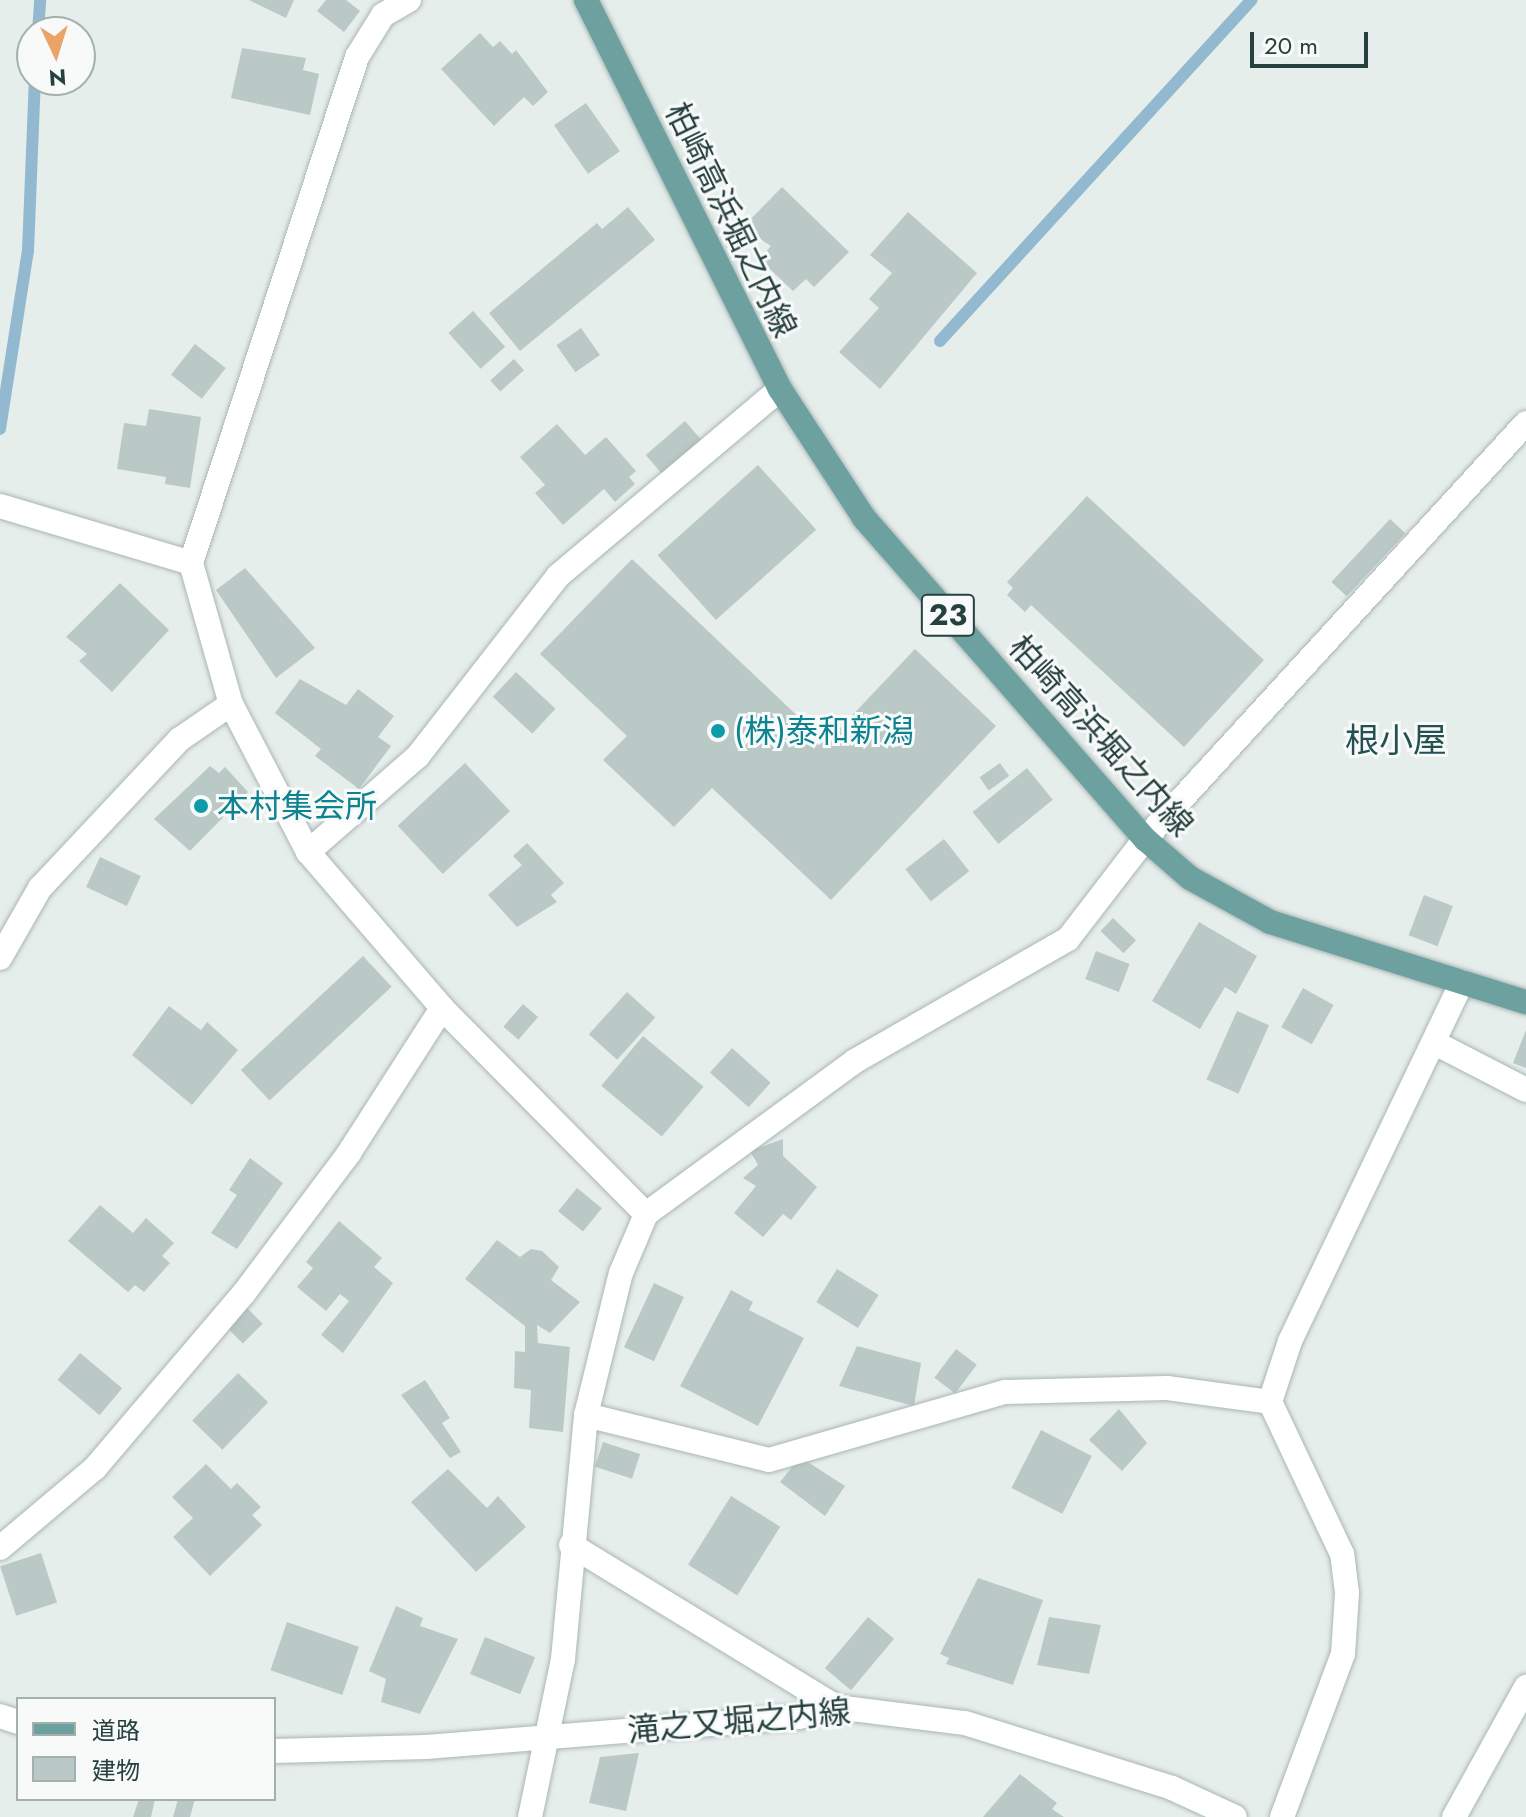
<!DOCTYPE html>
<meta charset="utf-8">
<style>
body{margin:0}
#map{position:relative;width:1526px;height:1817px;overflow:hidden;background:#e6eeec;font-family:Jost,"Noto Sans JP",sans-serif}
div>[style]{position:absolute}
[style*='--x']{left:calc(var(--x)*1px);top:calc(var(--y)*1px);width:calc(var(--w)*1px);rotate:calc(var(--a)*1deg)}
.stream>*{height:12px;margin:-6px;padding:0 6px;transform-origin:6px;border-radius:6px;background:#92b9cf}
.building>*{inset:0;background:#bbc9c6;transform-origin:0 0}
.roads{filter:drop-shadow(0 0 2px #a9b6b4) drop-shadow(0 0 2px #a9b6b4)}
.street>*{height:24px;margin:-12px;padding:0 12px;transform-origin:12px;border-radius:12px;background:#fff}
.secondary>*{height:24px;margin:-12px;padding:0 12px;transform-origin:12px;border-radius:12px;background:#fff}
.primary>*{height:24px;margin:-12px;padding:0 12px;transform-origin:12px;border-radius:12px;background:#6da19f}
.dots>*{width:22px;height:22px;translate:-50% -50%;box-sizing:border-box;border:4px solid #f7faf9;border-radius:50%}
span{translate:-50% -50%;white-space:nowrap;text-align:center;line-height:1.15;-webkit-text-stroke:6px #f7faf9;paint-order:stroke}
.shield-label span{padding:2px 6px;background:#f7faf9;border:2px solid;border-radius:6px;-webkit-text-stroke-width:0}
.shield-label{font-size:30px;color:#26403e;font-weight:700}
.street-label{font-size:32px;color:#26403e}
.culture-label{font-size:32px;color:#0d838f}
.left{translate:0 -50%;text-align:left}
.neighbourhood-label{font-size:34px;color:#225150}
.legend{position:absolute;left:16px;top:1697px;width:260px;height:104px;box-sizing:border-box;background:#f7faf9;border:2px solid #a3b0ae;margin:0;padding:10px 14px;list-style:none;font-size:24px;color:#26403e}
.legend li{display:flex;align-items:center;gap:16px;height:40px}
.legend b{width:40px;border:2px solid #a3b0ae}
.north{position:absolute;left:16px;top:16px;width:80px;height:80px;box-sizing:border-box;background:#f7faf9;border:2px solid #a3b0ae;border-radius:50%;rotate:176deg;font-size:22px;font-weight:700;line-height:32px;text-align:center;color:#26403e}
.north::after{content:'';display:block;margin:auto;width:28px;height:36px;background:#eba468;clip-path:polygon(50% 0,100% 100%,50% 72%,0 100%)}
.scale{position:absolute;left:1250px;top:32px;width:118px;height:36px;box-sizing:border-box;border:4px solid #26403e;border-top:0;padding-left:10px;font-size:24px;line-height:28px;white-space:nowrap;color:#26403e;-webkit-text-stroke:6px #f7faf9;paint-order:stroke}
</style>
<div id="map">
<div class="stream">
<i style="--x:38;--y:32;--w:32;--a:-86"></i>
<i style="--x:940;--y:341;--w:462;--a:-47.6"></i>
<i style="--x:0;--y:429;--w:180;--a:-81.1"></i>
<i style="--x:28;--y:251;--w:171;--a:-87.7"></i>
</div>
<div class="building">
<i style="clip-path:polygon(249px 0,294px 0,286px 18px)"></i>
<i style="clip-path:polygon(326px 0,346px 0,360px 11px,344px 32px,317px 11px)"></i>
<i style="clip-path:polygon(480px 33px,493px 47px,500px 41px,512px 54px,516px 50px,548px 92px,533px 106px,524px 97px,494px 126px,441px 69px)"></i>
<i style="clip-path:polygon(242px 48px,306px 58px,303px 70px,319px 74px,310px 115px,231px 98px)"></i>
<i style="left:586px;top:103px;width:59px;height:39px;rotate:55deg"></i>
<i style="clip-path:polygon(782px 187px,849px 252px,814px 287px,806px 279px,793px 291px,759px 259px,771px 246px,743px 227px)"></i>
<i style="clip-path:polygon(628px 207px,655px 240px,520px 351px,489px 313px,597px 223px,602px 229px)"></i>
<i style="clip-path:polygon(908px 212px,977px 273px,880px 389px,839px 352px,879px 308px,869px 299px,892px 273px,870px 255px)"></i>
<i style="left:473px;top:311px;width:48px;height:33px;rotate:48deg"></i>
<i style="left:581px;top:328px;width:33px;height:30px;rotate:55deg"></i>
<i style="left:195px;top:344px;width:39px;height:39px;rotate:38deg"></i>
<i style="left:514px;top:359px;width:15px;height:32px;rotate:48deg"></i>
<i style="clip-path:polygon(149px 409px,201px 417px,190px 488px,165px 484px,166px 477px,117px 469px,124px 423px,146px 426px)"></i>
<i style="left:685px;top:421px;width:28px;height:52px;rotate:49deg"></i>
<i style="clip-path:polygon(557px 424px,585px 455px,606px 437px,636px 471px,629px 477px,635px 484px,615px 502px,604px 489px,563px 525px,535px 493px,545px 485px,520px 457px)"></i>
<i style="left:758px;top:465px;width:87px;height:135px;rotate:48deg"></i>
<i style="clip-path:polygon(1087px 496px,1264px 660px,1184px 747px,1031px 605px,1025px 612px,1007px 595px,1013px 588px,1007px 582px)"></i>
<i style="left:1390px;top:519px;width:21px;height:86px;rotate:43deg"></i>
<i style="clip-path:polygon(632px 559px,826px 743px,915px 649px,996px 726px,831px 900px,712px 788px,674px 827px,603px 760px,627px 736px,540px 654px)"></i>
<i style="clip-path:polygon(245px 568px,315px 648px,276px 678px,216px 590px)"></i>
<i style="clip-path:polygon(120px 583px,169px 630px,112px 692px,79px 661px,87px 654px,66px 637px)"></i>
<i style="left:516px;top:672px;width:54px;height:34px;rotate:43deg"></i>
<i style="clip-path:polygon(300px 679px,346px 705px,358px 689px,394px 716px,378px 737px,391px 746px,359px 789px,315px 756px,321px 749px,275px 713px)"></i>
<i style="left:465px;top:763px;width:66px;height:92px;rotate:47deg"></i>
<i style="left:1000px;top:763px;width:16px;height:25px;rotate:55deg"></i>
<i style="clip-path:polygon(210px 766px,219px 773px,225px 767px,248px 792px,190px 851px,154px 819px)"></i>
<i style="left:1027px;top:768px;width:41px;height:70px;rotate:51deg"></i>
<i style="left:944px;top:839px;width:41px;height:49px;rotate:52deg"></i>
<i style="clip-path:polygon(527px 843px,564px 883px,551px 895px,557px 902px,517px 927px,488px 895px,522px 865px,513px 856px)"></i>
<i style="left:100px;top:857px;width:45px;height:33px;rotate:25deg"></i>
<i style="left:1424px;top:895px;width:31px;height:43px;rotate:21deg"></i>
<i style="left:1113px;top:918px;width:32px;height:18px;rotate:44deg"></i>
<i style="clip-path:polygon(1199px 922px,1257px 956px,1236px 994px,1225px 987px,1200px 1029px,1152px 1001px)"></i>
<i style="left:1096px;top:951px;width:36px;height:30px;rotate:21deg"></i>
<i style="left:363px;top:956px;width:42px;height:167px;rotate:47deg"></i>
<i style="left:1303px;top:988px;width:35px;height:45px;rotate:29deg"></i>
<i style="left:627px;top:992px;width:38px;height:57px;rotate:42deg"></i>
<i style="left:523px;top:1004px;width:20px;height:30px;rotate:41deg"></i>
<i style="clip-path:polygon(169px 1006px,201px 1030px,207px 1022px,238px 1050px,192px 1105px,132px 1055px)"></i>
<i style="left:1237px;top:1011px;width:35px;height:75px;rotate:24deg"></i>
<i style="clip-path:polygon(1526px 1030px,1526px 1068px,1513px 1063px)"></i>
<i style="left:643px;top:1036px;width:79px;height:65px;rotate:40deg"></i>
<i style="left:732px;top:1048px;width:52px;height:33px;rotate:42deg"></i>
<i style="clip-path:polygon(783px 1139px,783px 1156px,817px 1187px,791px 1220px,783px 1214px,763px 1237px,734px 1213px,756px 1186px,743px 1178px,758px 1165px,750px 1151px)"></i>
<i style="clip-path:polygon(250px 1158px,283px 1183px,237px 1249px,211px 1233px,237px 1195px,229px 1190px)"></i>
<i style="left:577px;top:1188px;width:32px;height:30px;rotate:39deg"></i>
<i style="clip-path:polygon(100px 1205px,133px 1233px,146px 1218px,174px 1243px,162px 1256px,170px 1263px,144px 1292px,135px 1285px,128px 1292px,68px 1241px)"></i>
<i style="clip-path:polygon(339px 1221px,382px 1258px,374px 1267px,393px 1283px,343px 1353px,321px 1335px,349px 1301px,340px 1294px,326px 1311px,297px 1287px,313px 1268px,306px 1262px)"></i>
<i style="clip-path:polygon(497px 1240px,520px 1257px,531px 1249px,542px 1251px,559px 1267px,551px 1280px,580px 1302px,550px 1333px,537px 1325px,538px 1343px,570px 1347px,563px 1432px,529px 1428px,531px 1390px,514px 1388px,515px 1351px,525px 1352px,525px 1326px,465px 1279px)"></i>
<i style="left:837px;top:1269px;width:49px;height:39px;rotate:32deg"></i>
<i style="left:654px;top:1283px;width:33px;height:71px;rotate:25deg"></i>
<i style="clip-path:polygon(731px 1290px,753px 1302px,749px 1310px,804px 1338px,758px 1426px,680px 1386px)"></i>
<i style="left:245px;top:1306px;width:25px;height:28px;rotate:45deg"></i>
<i style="clip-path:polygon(857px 1346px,921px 1363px,914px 1406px,839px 1386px)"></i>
<i style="left:956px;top:1349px;width:26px;height:36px;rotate:37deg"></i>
<i style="left:80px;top:1353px;width:55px;height:35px;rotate:40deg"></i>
<i style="left:238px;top:1373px;width:42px;height:66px;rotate:44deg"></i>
<i style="clip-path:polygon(425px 1380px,450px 1418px,442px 1423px,461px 1452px,450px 1458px,401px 1395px)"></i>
<i style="clip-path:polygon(1119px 1409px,1147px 1443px,1122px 1471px,1089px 1440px)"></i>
<i style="left:1041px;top:1430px;width:57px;height:65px;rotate:27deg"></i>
<i style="left:603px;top:1442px;width:39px;height:26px;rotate:18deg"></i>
<i style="clip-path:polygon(800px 1457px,845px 1486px,825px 1516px,780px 1482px)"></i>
<i style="clip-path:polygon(206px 1464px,231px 1489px,237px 1483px,261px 1507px,252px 1515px,262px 1525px,210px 1576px,173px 1537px,193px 1518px,172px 1497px)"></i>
<i style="clip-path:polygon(448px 1469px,487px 1508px,498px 1496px,526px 1527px,476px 1572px,411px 1502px)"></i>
<i style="left:731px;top:1496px;width:58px;height:81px;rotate:32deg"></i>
<i style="left:41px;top:1553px;width:52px;height:43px;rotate:72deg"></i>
<i style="clip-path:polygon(978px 1578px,1043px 1600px,1013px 1685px,946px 1664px,949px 1658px,940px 1654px)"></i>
<i style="clip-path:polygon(396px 1606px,423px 1618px,420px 1626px,458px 1639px,420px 1714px,381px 1702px,386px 1679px,369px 1671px)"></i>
<i style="left:868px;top:1617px;width:34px;height:67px;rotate:40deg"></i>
<i style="clip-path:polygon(1049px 1617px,1101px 1625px,1089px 1674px,1037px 1665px)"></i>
<i style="left:287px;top:1622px;width:76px;height:51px;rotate:19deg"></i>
<i style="left:485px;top:1637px;width:54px;height:40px;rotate:22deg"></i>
<i style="clip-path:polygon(639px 1753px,626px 1811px,589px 1803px,600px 1757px)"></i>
<i style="clip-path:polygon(1020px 1774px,1057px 1803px,1052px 1809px,1064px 1817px,983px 1817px)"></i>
<i style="clip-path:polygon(139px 1799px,155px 1799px,151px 1817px,133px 1817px)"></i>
<i style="clip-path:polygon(178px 1799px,195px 1799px,190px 1817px,173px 1817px)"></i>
</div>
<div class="roads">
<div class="street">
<i style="--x:409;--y:0;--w:30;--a:150"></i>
<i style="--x:383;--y:15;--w:49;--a:121.8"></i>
<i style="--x:357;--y:57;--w:533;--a:108.16"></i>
<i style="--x:191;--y:563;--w:147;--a:74.2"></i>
<i style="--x:231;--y:704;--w:167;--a:62.5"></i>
<i style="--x:308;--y:852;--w:206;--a:49.3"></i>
<i style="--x:442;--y:1008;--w:290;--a:45.3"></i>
<i style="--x:0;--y:506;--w:199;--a:16.6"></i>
<i style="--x:308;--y:852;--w:146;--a:-41.1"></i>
<i style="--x:418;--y:756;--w:228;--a:-52.1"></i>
<i style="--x:558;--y:576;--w:290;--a:-40.1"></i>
<i style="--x:0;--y:958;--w:81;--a:-60.3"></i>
<i style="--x:40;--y:888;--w:204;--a:-46.8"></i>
<i style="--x:180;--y:739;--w:62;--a:-34.5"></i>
<i style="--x:1435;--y:1043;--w:102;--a:27.3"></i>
<i style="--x:586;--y:1415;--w:188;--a:13.8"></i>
<i style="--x:769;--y:1460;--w:246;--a:-16.1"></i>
<i style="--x:1005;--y:1392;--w:162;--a:-1.4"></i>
<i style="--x:1167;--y:1388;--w:104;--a:7.7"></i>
<i style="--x:571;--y:1545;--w:311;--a:31.4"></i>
<i style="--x:0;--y:1548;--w:124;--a:-40.1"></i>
<i style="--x:95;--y:1468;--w:230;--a:-49.6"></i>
<i style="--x:244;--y:1293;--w:175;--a:-53.1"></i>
<i style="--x:349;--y:1153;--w:172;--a:-57.3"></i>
<i style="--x:530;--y:1817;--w:161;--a:-78.2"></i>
<i style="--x:563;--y:1659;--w:245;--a:-84.6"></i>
<i style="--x:586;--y:1415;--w:146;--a:-76.2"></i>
<i style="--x:621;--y:1273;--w:64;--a:-67"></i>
<i style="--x:646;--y:1214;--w:259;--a:-36.2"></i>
<i style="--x:855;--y:1061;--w:245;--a:-29.8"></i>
<i style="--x:1068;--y:939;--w:126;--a:-52.4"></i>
<i style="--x:1145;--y:839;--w:564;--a:-47.51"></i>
<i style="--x:1282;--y:1817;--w:174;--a:-69.5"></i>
<i style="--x:1343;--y:1654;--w:61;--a:-86.2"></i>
<i style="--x:1347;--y:1593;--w:39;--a:-97"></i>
<i style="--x:1342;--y:1554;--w:168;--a:-115.3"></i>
<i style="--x:1270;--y:1402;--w:64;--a:-71.8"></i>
<i style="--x:1290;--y:1341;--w:398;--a:-64.4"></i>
<i style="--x:1454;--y:1817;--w:149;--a:-61"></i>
</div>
<div class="secondary">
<i style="--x:0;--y:1716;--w:19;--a:18"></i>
<i style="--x:274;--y:1751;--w:152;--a:-1.5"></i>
<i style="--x:426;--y:1747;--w:374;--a:-4.6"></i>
<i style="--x:799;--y:1717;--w:38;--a:-15"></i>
<i style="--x:836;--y:1707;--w:130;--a:7.1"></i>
<i style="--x:965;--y:1723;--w:217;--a:17.4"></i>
<i style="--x:1172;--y:1788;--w:69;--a:24.7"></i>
</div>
<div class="primary">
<i style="--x:586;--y:0;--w:435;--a:63.5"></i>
<i style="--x:780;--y:389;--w:154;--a:56.9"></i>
<i style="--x:864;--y:518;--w:427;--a:48.8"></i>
<i style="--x:1145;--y:839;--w:60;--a:40.9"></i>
<i style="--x:1190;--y:878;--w:91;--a:28.8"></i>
<i style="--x:1270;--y:922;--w:268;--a:17.4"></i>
</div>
</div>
<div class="dots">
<i style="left:718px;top:731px;background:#0f9aa8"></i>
<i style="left:201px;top:806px;background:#0f9aa8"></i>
</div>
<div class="shield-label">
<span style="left:948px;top:615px">23</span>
</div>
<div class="street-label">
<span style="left:731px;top:220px;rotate:64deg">柏崎高浜堀之内線</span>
<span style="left:1101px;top:736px;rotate:48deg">柏崎高浜堀之内線</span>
<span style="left:739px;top:1721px;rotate:-5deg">滝之又堀之内線</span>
</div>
<div class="culture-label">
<span class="left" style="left:734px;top:731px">(株)泰和新潟</span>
<span class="left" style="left:217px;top:806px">本村集会所</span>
</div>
<div class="neighbourhood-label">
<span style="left:1396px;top:741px">根小屋</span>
</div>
<ul class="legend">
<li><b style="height:10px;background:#6da19f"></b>道路</li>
<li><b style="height:22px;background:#bbc9c6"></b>建物</li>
</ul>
<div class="north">N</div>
<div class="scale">20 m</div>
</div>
